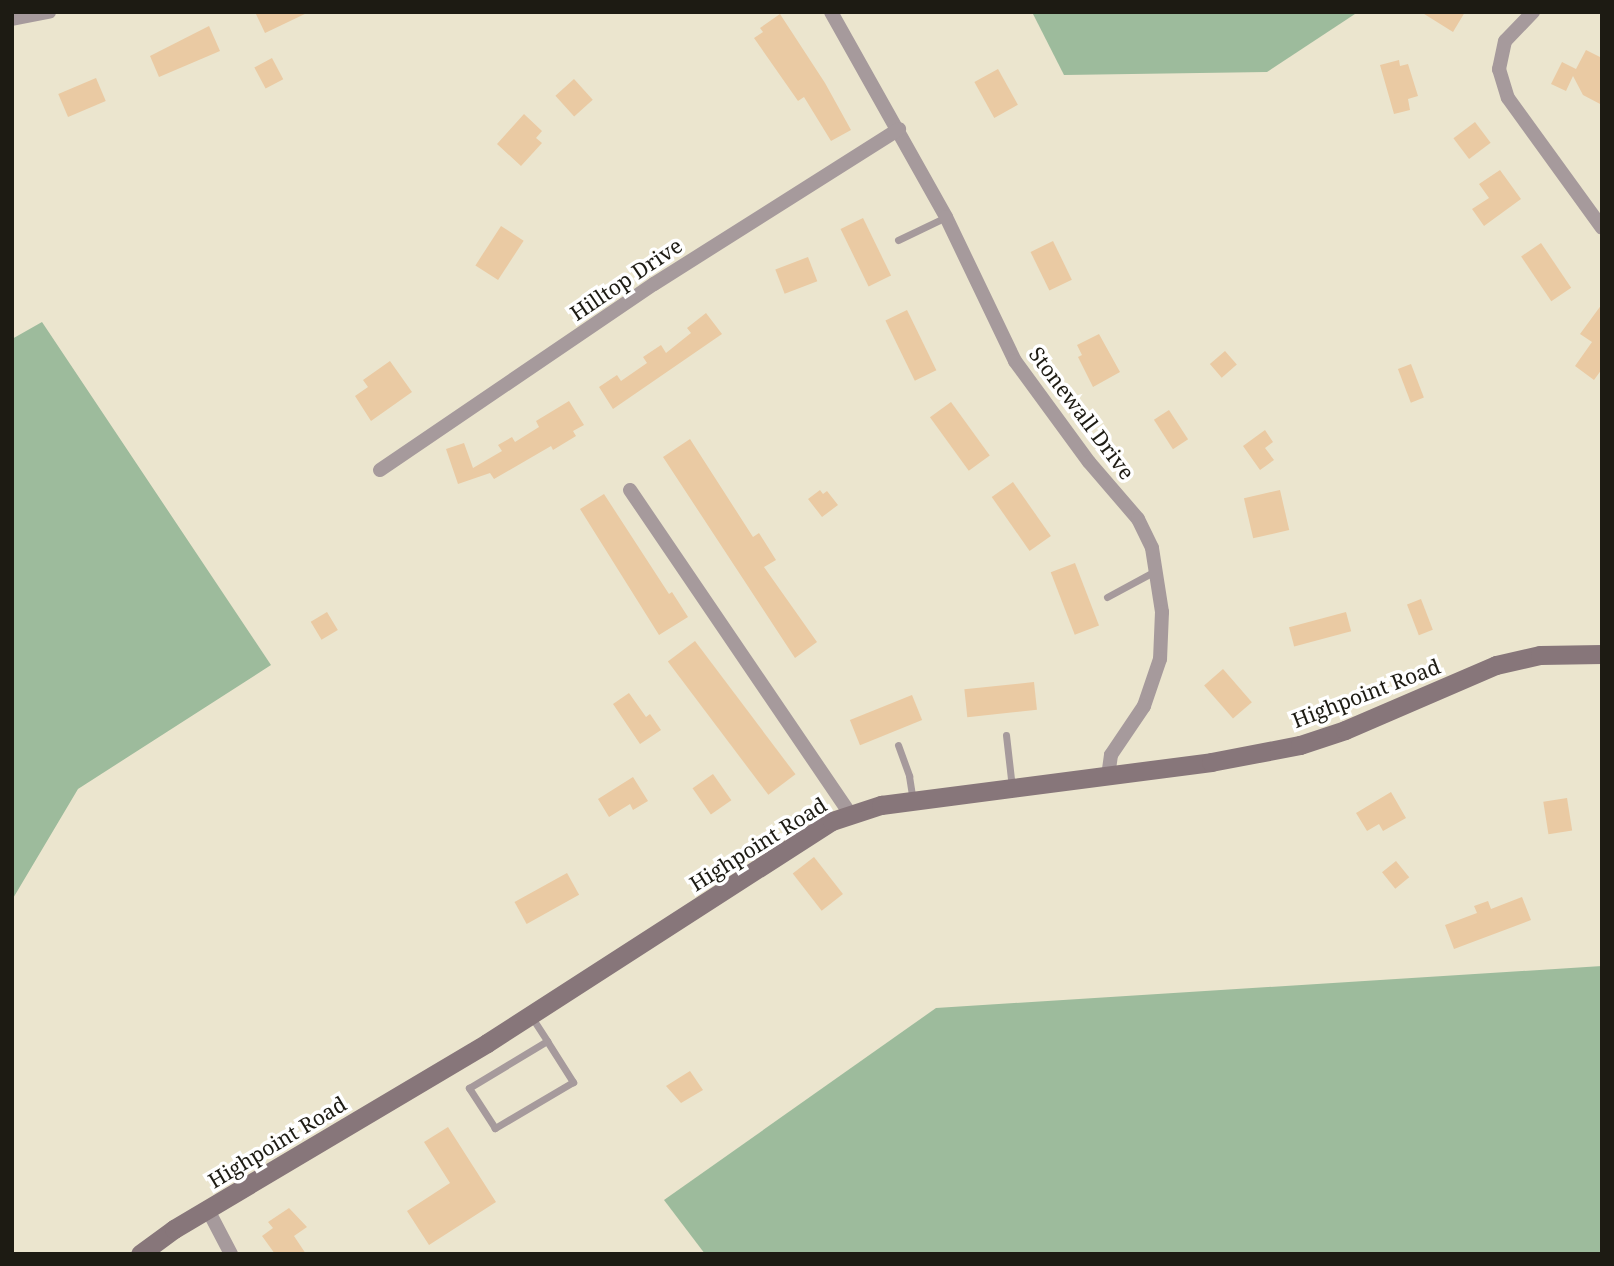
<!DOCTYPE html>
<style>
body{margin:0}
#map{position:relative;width:1614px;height:1266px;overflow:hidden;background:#ebe5ce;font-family:"Noto Serif",serif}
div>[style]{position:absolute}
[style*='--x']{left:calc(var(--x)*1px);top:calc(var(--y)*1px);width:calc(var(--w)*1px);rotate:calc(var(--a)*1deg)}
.green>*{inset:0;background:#9dbb9c}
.building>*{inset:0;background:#eacaa3;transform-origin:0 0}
.lane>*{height:7px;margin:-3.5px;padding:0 3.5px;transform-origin:3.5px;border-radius:3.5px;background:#a69a9c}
.street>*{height:14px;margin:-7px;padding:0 7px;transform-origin:7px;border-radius:7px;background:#a69a9c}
.secondary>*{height:19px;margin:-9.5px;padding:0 9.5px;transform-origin:9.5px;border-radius:9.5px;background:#87767a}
span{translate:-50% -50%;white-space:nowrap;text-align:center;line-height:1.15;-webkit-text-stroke:7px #fff;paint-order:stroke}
.street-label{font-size:21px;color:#1d1b13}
.frame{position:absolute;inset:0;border:14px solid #1d1b13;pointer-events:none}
</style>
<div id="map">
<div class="green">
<i style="clip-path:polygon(1032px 12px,1358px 12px,1267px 72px,1064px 75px)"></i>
<i style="clip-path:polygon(42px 322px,271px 665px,78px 789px,12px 900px,12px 339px)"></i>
<i style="clip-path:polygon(1602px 966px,1602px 1254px,705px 1254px,664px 1200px,936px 1008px)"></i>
</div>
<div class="building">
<i style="clip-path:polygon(255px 12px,309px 12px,265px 33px)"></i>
<i style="clip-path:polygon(1421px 12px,1465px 12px,1453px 32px)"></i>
<i style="clip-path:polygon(780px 14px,825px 83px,851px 130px,831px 141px,804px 97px,798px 101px,754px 38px,763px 32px,760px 28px)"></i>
<i style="clip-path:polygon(209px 26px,220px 51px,159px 77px,150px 56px)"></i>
<i style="clip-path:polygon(1586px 50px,1602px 58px,1602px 105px,1583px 95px,1573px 76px,1566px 91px,1551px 84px,1562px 62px,1576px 69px)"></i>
<i style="left:272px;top:58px;width:24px;height:20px;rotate:62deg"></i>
<i style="clip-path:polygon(1399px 60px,1400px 66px,1408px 64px,1418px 96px,1408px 99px,1410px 110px,1394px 114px,1380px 65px)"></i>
<i style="left:998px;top:69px;width:41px;height:27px;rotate:61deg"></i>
<i style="left:96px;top:78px;width:25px;height:41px;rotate:67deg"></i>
<i style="left:574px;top:79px;width:28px;height:25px;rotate:48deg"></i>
<i style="clip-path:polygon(524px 114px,542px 131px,536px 138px,542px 143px,521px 166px,497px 144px)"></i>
<i style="left:1475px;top:122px;width:26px;height:27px;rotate:53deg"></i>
<i style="clip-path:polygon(1500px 170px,1521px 199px,1484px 226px,1472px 209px,1489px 198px,1479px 184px)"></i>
<i style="left:863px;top:218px;width:64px;height:25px;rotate:64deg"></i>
<i style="left:501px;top:226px;width:27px;height:47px;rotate:33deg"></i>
<i style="left:1053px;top:241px;width:43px;height:25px;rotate:64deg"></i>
<i style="left:1541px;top:243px;width:54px;height:24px;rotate:56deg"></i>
<i style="left:808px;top:257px;width:26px;height:35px;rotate:69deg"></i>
<i style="clip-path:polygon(1602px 304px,1602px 369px,1594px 380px,1575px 366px,1592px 342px,1580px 334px)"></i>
<i style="left:907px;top:310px;width:67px;height:24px;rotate:64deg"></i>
<i style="clip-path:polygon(706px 313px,722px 334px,613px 409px,599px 387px,617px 375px,621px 381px,647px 363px,643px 357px,661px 345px,666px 353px,691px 333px,687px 328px)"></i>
<i style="clip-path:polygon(1099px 334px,1120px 372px,1093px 387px,1078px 357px,1082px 355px,1077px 345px)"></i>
<i style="left:1225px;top:351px;width:18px;height:20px;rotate:49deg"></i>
<i style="clip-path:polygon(390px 361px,412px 392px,371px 421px,355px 396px,368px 387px,363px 380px)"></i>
<i style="left:1411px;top:364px;width:36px;height:14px;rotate:69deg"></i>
<i style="clip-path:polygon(569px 401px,584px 425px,573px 431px,576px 436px,553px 450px,551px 446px,494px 479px,490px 473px,458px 484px,446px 449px,464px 443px,473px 468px,502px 451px,498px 445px,512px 437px,515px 442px,539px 427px,536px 421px)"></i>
<i style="left:951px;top:402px;width:66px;height:26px;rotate:54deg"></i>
<i style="left:1169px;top:410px;width:35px;height:18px;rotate:57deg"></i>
<i style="clip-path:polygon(1265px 430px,1273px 442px,1265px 448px,1274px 460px,1260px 470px,1243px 446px)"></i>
<i style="clip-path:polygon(690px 439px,753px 537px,759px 533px,776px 560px,764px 567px,817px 642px,795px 658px,663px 457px)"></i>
<i style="left:1013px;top:482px;width:66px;height:26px;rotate:55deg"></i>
<i style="clip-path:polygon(820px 490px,823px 494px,827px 491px,838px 505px,822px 517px,808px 499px)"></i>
<i style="left:1280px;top:490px;width:41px;height:37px;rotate:77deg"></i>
<i style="clip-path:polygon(604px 494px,669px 594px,672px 592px,688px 617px,659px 635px,580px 509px)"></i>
<i style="left:1075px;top:563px;width:67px;height:26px;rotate:69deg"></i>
<i style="left:1421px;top:599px;width:33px;height:15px;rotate:69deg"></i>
<i style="left:327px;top:612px;width:21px;height:19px;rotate:59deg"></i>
<i style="left:1346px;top:612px;width:20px;height:59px;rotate:75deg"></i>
<i style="left:695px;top:641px;width:167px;height:34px;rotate:53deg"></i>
<i style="left:1223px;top:669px;width:44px;height:25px;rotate:49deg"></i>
<i style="left:1034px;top:682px;width:28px;height:70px;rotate:84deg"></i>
<i style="clip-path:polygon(629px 693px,646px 717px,650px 714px,661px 730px,640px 744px,613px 704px)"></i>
<i style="left:912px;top:695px;width:27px;height:67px;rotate:68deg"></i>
<i style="left:713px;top:774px;width:32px;height:25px;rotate:55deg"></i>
<i style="clip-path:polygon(633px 777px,648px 801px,633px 810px,630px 804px,609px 817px,598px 799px)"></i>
<i style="clip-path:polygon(1391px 792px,1406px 818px,1383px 831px,1379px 824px,1367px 831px,1356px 813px)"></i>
<i style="left:1567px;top:798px;width:33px;height:24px;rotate:81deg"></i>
<i style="left:814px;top:857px;width:47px;height:27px;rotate:52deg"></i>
<i style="left:1396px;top:861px;width:21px;height:18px;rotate:51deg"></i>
<i style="left:567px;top:873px;width:25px;height:60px;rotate:61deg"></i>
<i style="clip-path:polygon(1522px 897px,1531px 920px,1454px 949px,1445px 925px,1477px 913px,1474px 906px,1488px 901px,1491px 909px)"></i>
<i style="clip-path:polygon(690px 1071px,703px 1090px,681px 1103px,666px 1086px)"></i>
<i style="clip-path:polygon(448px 1127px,496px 1202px,429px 1245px,407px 1211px,450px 1183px,424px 1142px)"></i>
<i style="clip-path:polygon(289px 1208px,307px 1227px,294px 1236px,306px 1254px,275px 1254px,262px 1236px,273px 1228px,268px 1222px)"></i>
</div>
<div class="lane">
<i style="--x:898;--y:240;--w:53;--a:-25.6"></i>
<i style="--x:1107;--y:597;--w:55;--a:-28.4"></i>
<i style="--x:1006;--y:735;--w:53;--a:83.5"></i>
<i style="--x:898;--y:745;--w:33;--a:70"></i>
<i style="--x:909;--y:776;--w:25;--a:81"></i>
<i style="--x:531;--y:1016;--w:30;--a:57"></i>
<i style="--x:547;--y:1041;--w:49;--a:57.6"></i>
<i style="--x:573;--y:1082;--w:91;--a:149.5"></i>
<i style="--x:495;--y:1128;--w:48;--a:-123"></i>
<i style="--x:469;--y:1088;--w:91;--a:-31.1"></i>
</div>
<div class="street">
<i style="--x:831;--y:12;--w:235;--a:60.7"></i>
<i style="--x:946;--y:217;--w:160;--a:64.4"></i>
<i style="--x:1015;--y:361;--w:125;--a:53.8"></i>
<i style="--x:1089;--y:462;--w:75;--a:49.3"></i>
<i style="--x:1138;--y:519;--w:32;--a:64"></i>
<i style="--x:1152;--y:548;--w:65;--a:81.1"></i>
<i style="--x:1162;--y:612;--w:47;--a:92.4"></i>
<i style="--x:1160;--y:659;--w:50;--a:108.8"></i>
<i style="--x:1144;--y:706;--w:59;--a:124"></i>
<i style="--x:1111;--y:755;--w:21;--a:98"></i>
<i style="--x:1533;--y:12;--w:40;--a:134"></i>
<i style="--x:1505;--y:41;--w:29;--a:102"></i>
<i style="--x:1499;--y:69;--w:30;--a:73"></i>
<i style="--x:1508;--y:98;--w:160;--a:54.1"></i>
<i style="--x:12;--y:19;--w:38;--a:-11"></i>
<i style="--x:380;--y:470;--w:331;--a:-34.2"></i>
<i style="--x:654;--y:284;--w:290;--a:-32.3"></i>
<i style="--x:630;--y:490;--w:393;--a:55.8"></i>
<i style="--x:208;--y:1210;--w:50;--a:62.4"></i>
</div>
<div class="secondary">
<i style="--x:140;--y:1254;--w:42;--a:-36.3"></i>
<i style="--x:174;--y:1229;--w:364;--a:-30.7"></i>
<i style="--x:487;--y:1043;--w:410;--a:-32.8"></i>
<i style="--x:832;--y:821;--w:52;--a:-18.1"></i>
<i style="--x:881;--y:805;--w:333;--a:-7.4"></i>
<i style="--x:1211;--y:762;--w:91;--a:-10.8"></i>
<i style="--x:1300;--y:745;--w:47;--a:-18.4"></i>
<i style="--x:1345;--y:730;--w:164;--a:-23.3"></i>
<i style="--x:1496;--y:665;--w:45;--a:-12.8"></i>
<i style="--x:1540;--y:655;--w:62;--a:-0.9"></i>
</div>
<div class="street-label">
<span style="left:626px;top:279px;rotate:-34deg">Hilltop Drive</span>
<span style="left:1082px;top:413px;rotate:53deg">Stonewall Drive</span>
<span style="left:1366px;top:693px;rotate:-21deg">Highpoint Road</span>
<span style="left:758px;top:844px;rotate:-32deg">Highpoint Road</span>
<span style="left:277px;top:1142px;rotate:-31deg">Highpoint Road</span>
</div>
<div class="frame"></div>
</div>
